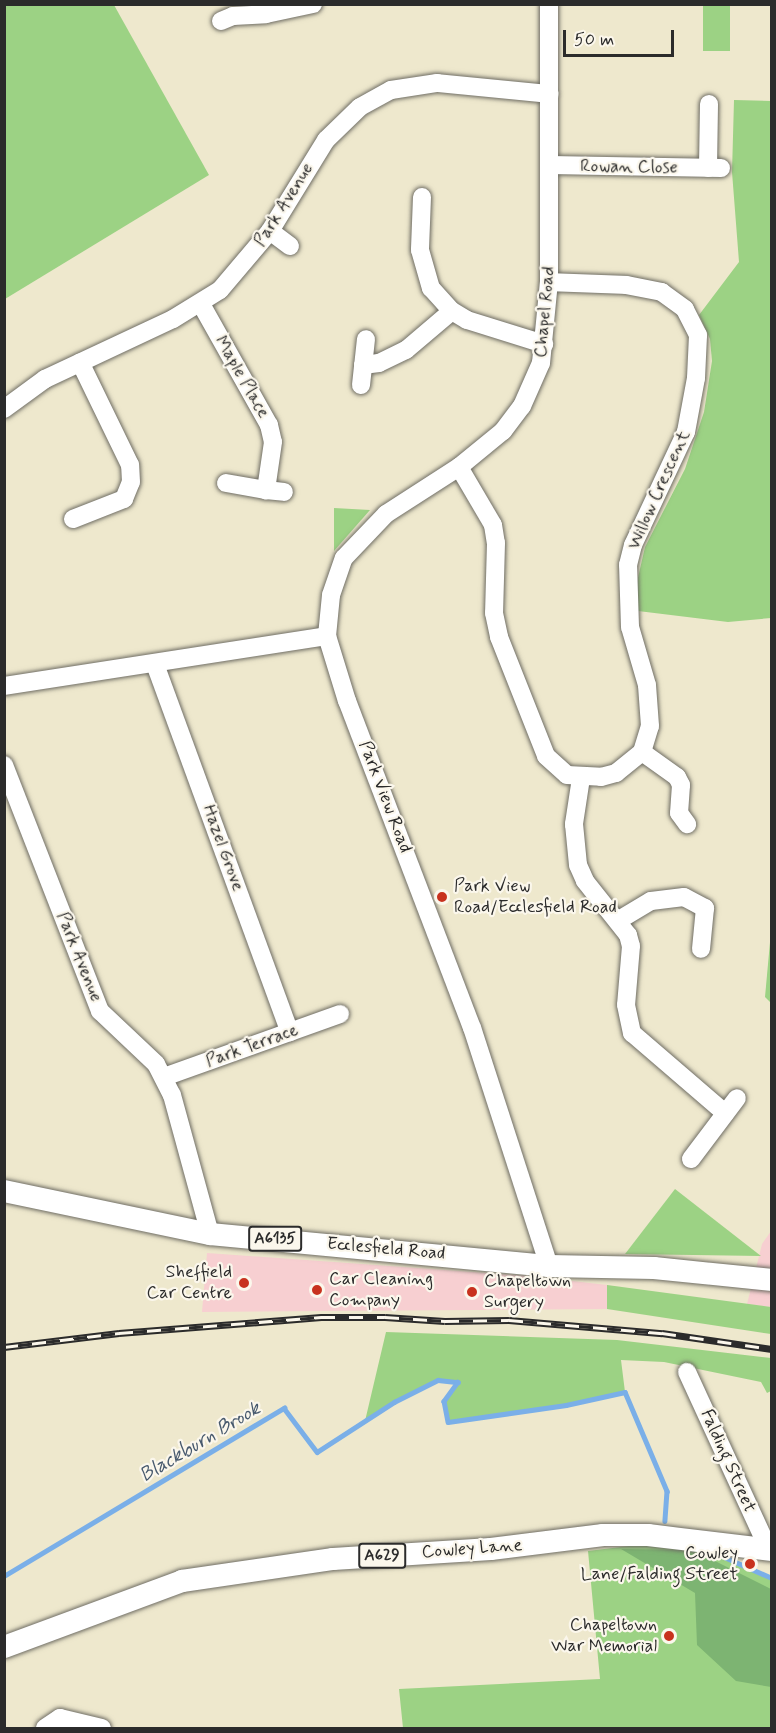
<!DOCTYPE html>
<style>
body{margin:0}
#map{position:relative;width:776px;height:1733px;overflow:hidden;background:#eee8cd;font-family:Mynerve,sans-serif}
div>[style]{position:absolute}
[style*='--x']{left:calc(var(--x)*1px);top:calc(var(--y)*1px);width:calc(var(--w)*1px);rotate:calc(var(--a)*1deg)}
.built>*{inset:0;background:#f7cfd1}
.green>*{inset:0;background:#9cd284;transform-origin:0 0}
.forest>*{inset:0;background:#7db472}
.stream>*{height:4.5px;margin:-2.25px;padding:0 2.25px;transform-origin:2.25px;border-radius:2.25px;background:#7aafe8}
.roads{filter:drop-shadow(0 0 2px #6f6d64) drop-shadow(0 0 2px #6f6d64)}
.minor>*{height:18px;margin:-9px;padding:0 9px;transform-origin:9px;border-radius:9px;background:#fff}
.major>*{height:22px;margin:-11px;padding:0 11px;transform-origin:11px;border-radius:11px;background:#fff}
.rail>*{height:7px;margin-top:-3.5px;transform-origin:0;background:repeating-linear-gradient(90deg,#fbf7ec 0 14px,#2b2b2b 0 28px);box-sizing:border-box;border-block:2px solid #2b2b2b}
.dots>*{width:16px;height:16px;translate:-50% -50%;box-sizing:border-box;border:3px solid #fbf7ec;border-radius:50%}
span{translate:-50% -50%;white-space:nowrap;text-align:center;line-height:1.15;-webkit-text-stroke:4.5px #fbf7ec;paint-order:stroke}
.shield-label span{padding:2px 4px;background:#fbf7ec;border:2px solid;border-radius:4px;-webkit-text-stroke-width:0}
.shield-label{font-size:16px;color:#2b2b2b;font-weight:700}
.street-label{font-size:18px;color:#2b2b2b}
.poi-label{font-size:18px;color:#2b2b2b}
.left{translate:0 -50%;text-align:left}
.right{translate:-100% -50%;text-align:right}
.water-label{font-size:20px;color:#47596d;font-style:italic}
.frame{position:absolute;inset:0;border:6px solid #2b2b2b;pointer-events:none}
.scale{position:absolute;left:563px;top:30px;width:111px;height:27px;box-sizing:border-box;border:3px solid #2b2b2b;border-top:0;padding-left:8px;font-size:18px;line-height:21px;white-space:nowrap;color:#2b2b2b;-webkit-text-stroke:4px #fbf7ec;paint-order:stroke}
</style>
<div id="map">
<div class="built">
<i style="clip-path:polygon(771px 1231px,771px 1307px,747px 1304px,762px 1244px)"></i>
<i style="clip-path:polygon(207px 1253px,529px 1276px,607px 1285px,607px 1309px,202px 1312px)"></i>
</div>
<div class="green">
<i style="clip-path:polygon(5px 4px,114px 5px,209px 175px,5px 299px)"></i>
<i style="left:703px;top:5px;width:27px;height:46px"></i>
<i style="clip-path:polygon(734px 100px,771px 101px,771px 618px,728px 622px,638px 611px,634px 595px,645px 547px,685px 469px,704px 412px,712px 361px,710px 339px,699px 315px,739px 262px,732px 172px)"></i>
<i style="clip-path:polygon(334px 508px,370px 510px,334px 551px)"></i>
<i style="clip-path:polygon(771px 931px,772px 1003px,771px 1003px,765px 997px)"></i>
<i style="clip-path:polygon(675px 1189px,761px 1256px,625px 1254px)"></i>
<i style="clip-path:polygon(607px 1285px,771px 1307px,771px 1334px,607px 1309px)"></i>
<i style="clip-path:polygon(386px 1332px,617px 1340px,771px 1358px,771px 1391px,767px 1393px,761px 1382px,664px 1362px,621px 1360px,625px 1392px,566px 1405px,448px 1422px,444px 1401px,457px 1382px,438px 1380px,365px 1421px)"></i>
<i style="clip-path:polygon(645px 1544px,720px 1555px,771px 1578px,771px 1728px,403px 1728px,399px 1689px,600px 1679px,588px 1551px)"></i>
</div>
<div class="forest">
<i style="clip-path:polygon(621px 1549px,693px 1550px,771px 1589px,771px 1687px,736px 1681px,697px 1645px,695px 1593px)"></i>
</div>
<div class="stream">
<i style="--x:720;--y:1555;--w:57;--a:23.9"></i>
<i style="--x:4;--y:1576;--w:327;--a:-31"></i>
<i style="--x:284;--y:1408;--w:55;--a:53.1"></i>
<i style="--x:317;--y:1452;--w:92;--a:-33"></i>
<i style="--x:394;--y:1402;--w:49;--a:-26.6"></i>
<i style="--x:438;--y:1380;--w:20;--a:6"></i>
<i style="--x:458;--y:1382;--w:24;--a:126"></i>
<i style="--x:444;--y:1401;--w:21;--a:79"></i>
<i style="--x:448;--y:1422;--w:119;--a:-8.2"></i>
<i style="--x:566;--y:1405;--w:60;--a:-12.4"></i>
<i style="--x:625;--y:1392;--w:108;--a:67"></i>
<i style="--x:667;--y:1491;--w:30;--a:94"></i>
</div>
<div class="roads">
<div class="minor">
<i style="--x:221;--y:21;--w:13;--a:-23"></i>
<i style="--x:233;--y:16;--w:33;--a:-3"></i>
<i style="--x:266;--y:14;--w:48;--a:-12"></i>
<i style="--x:550;--y:165;--w:171;--a:1"></i>
<i style="--x:708;--y:168;--w:64;--a:-89.1"></i>
<i style="--x:422;--y:197;--w:53;--a:92.2"></i>
<i style="--x:420;--y:250;--w:40;--a:74"></i>
<i style="--x:431;--y:288;--w:31;--a:48"></i>
<i style="--x:452;--y:311;--w:17;--a:31"></i>
<i style="--x:467;--y:320;--w:81;--a:17.3"></i>
<i style="--x:270;--y:231;--w:25;--a:37"></i>
<i style="--x:201;--y:304;--w:139;--a:60.7"></i>
<i style="--x:269;--y:425;--w:17;--a:77"></i>
<i style="--x:273;--y:442;--w:49;--a:98.3"></i>
<i style="--x:266;--y:490;--w:18;--a:6"></i>
<i style="--x:363;--y:365;--w:16;--a:-7"></i>
<i style="--x:379;--y:363;--w:30;--a:-26"></i>
<i style="--x:406;--y:350;--w:60;--a:-40.3"></i>
<i style="--x:361;--y:385;--w:46;--a:-83.8"></i>
<i style="--x:4;--y:409;--w:51;--a:-36.2"></i>
<i style="--x:45;--y:379;--w:141;--a:-25.1"></i>
<i style="--x:173;--y:319;--w:55;--a:-31.7"></i>
<i style="--x:220;--y:290;--w:77;--a:-49.7"></i>
<i style="--x:270;--y:231;--w:107;--a:-58.4"></i>
<i style="--x:326;--y:140;--w:47;--a:-44.1"></i>
<i style="--x:360;--y:107;--w:35;--a:-29"></i>
<i style="--x:391;--y:90;--w:47;--a:-8.7"></i>
<i style="--x:437;--y:83;--w:113;--a:5.6"></i>
<i style="--x:459;--y:467;--w:67;--a:59.6"></i>
<i style="--x:493;--y:525;--w:18;--a:81"></i>
<i style="--x:496;--y:543;--w:70;--a:91.6"></i>
<i style="--x:494;--y:613;--w:25;--a:78"></i>
<i style="--x:499;--y:637;--w:128;--a:68.4"></i>
<i style="--x:546;--y:756;--w:28;--a:42"></i>
<i style="--x:567;--y:775;--w:34;--a:3"></i>
<i style="--x:601;--y:777;--w:16;--a:-15"></i>
<i style="--x:616;--y:773;--w:33;--a:-39"></i>
<i style="--x:642;--y:752;--w:27;--a:-73"></i>
<i style="--x:650;--y:726;--w:41;--a:-94.2"></i>
<i style="--x:647;--y:685;--w:60;--a:-106.3"></i>
<i style="--x:630;--y:627;--w:62;--a:-91.8"></i>
<i style="--x:628;--y:565;--w:21;--a:-76"></i>
<i style="--x:633;--y:545;--w:125;--a:-64.9"></i>
<i style="--x:686;--y:432;--w:55;--a:-79.5"></i>
<i style="--x:696;--y:378;--w:43;--a:-87.3"></i>
<i style="--x:698;--y:335;--w:29;--a:-117"></i>
<i style="--x:685;--y:309;--w:29;--a:-144"></i>
<i style="--x:662;--y:292;--w:37;--a:-169"></i>
<i style="--x:626;--y:285;--w:77;--a:-177.8"></i>
<i style="--x:226;--y:483;--w:41;--a:9.9"></i>
<i style="--x:73;--y:519;--w:55;--a:-21.4"></i>
<i style="--x:124;--y:499;--w:18;--a:-68"></i>
<i style="--x:131;--y:482;--w:17;--a:-93"></i>
<i style="--x:130;--y:465;--w:114;--a:-115.9"></i>
<i style="--x:155;--y:664;--w:392;--a:69.9"></i>
<i style="--x:4;--y:686;--w:327;--a:-8.8"></i>
<i style="--x:642;--y:752;--w:43;--a:35.5"></i>
<i style="--x:677;--y:777;--w:9;--a:63"></i>
<i style="--x:681;--y:785;--w:28;--a:94"></i>
<i style="--x:679;--y:813;--w:14;--a:54"></i>
<i style="--x:4;--y:765;--w:264;--a:68.7"></i>
<i style="--x:100;--y:1011;--w:77;--a:43.4"></i>
<i style="--x:156;--y:1064;--w:35;--a:63"></i>
<i style="--x:172;--y:1095;--w:144;--a:74.7"></i>
<i style="--x:581;--y:778;--w:47;--a:98.7"></i>
<i style="--x:574;--y:824;--w:41;--a:84.4"></i>
<i style="--x:578;--y:865;--w:17;--a:66"></i>
<i style="--x:585;--y:881;--w:69;--a:51.5"></i>
<i style="--x:628;--y:935;--w:11;--a:75"></i>
<i style="--x:631;--y:946;--w:59;--a:94.8"></i>
<i style="--x:626;--y:1005;--w:29;--a:78"></i>
<i style="--x:632;--y:1033;--w:123;--a:40.7"></i>
<i style="--x:619;--y:920;--w:37;--a:-31"></i>
<i style="--x:651;--y:901;--w:33;--a:-7"></i>
<i style="--x:684;--y:897;--w:24;--a:28"></i>
<i style="--x:705;--y:908;--w:41;--a:95.6"></i>
<i style="--x:164;--y:1077;--w:187;--a:-19.7"></i>
<i style="--x:691;--y:1159;--w:76;--a:-53"></i>
<i style="--x:549;--y:1266;--w:250;--a:-107.9"></i>
<i style="--x:472;--y:1028;--w:350;--a:-110.9"></i>
<i style="--x:347;--y:701;--w:68;--a:-107.1"></i>
<i style="--x:327;--y:636;--w:41;--a:-84.4"></i>
<i style="--x:331;--y:595;--w:39;--a:-71"></i>
<i style="--x:344;--y:558;--w:61;--a:-46.3"></i>
<i style="--x:386;--y:514;--w:87;--a:-32.8"></i>
<i style="--x:459;--y:467;--w:57;--a:-39.3"></i>
<i style="--x:503;--y:431;--w:31;--a:-53"></i>
<i style="--x:522;--y:406;--w:47;--a:-66.2"></i>
<i style="--x:541;--y:363;--w:81;--a:-84.4"></i>
<i style="--x:549;--y:282;--w:278;--a:-90"></i>
<i style="--x:687;--y:1372;--w:196;--a:65.3"></i>
<i style="--x:45;--y:1728;--w:18;--a:-34"></i>
<i style="--x:60;--y:1718;--w:43;--a:13.4"></i>
</div>
<div class="major">
<i style="--x:4;--y:1191;--w:210;--a:11.8"></i>
<i style="--x:210;--y:1234;--w:341;--a:5.4"></i>
<i style="--x:549;--y:1266;--w:105;--a:1.1"></i>
<i style="--x:654;--y:1268;--w:119;--a:5.8"></i>
<i style="--x:4;--y:1647;--w:190;--a:-20.3"></i>
<i style="--x:182;--y:1581;--w:153;--a:-8.3"></i>
<i style="--x:333;--y:1559;--w:158;--a:-3.6"></i>
<i style="--x:491;--y:1549;--w:113;--a:-7.1"></i>
<i style="--x:603;--y:1535;--w:45;--a:0"></i>
<i style="--x:648;--y:1535;--w:125;--a:6.9"></i>
</div>
</div>
<div class="rail">
<i style="--x:4;--y:1347;--w:116;--a:-6.9"></i>
<i style="--x:119;--y:1333;--w:203;--a:-4.5"></i>
<i style="--x:321;--y:1317;--w:64;--a:0"></i>
<i style="--x:385;--y:1317;--w:60;--a:3.8"></i>
<i style="--x:445;--y:1321;--w:64;--a:-0.9"></i>
<i style="--x:509;--y:1320;--w:154;--a:4.9"></i>
<i style="--x:662;--y:1333;--w:111;--a:8.3"></i>
</div>
<div class="dots">
<i style="left:442px;top:897px;background:#c8321e"></i>
<i style="left:244px;top:1283px;background:#c8321e"></i>
<i style="left:317px;top:1290px;background:#c8321e"></i>
<i style="left:472px;top:1292px;background:#c8321e"></i>
<i style="left:750px;top:1564px;background:#c8321e"></i>
<i style="left:669px;top:1636px;background:#c8321e"></i>
</div>
<div class="shield-label">
<span style="left:275px;top:1239px">A6135</span>
<span style="left:382px;top:1556px">A629</span>
</div>
<div class="street-label">
<span style="left:629px;top:167px;rotate:1deg">Rowan Close</span>
<span style="left:284px;top:205px;rotate:-58deg">Park Avenue</span>
<span style="left:545px;top:312px;rotate:-85deg">Chapel Road</span>
<span style="left:242px;top:377px;rotate:60deg">Maple Place</span>
<span style="left:659px;top:490px;rotate:-66deg">Willow Crescent</span>
<span style="left:385px;top:797px;rotate:69deg">Park View Road</span>
<span style="left:223px;top:848px;rotate:70deg">Hazel Grove</span>
<span style="left:79px;top:957px;rotate:68deg">Park Avenue</span>
<span style="left:252px;top:1046px;rotate:-20deg">Park Terrace</span>
<span style="left:386px;top:1249px;rotate:5deg">Ecclesfield Road</span>
<span style="left:728px;top:1461px;rotate:66deg">Falding Street</span>
<span style="left:472px;top:1549px;rotate:-4deg">Cowley Lane</span>
</div>
<div class="poi-label">
<span class="left" style="left:454px;top:897px">Park View<br>Road/Ecclesfield Road</span>
<span class="right" style="left:232px;top:1283px">Sheffield<br>Car Centre</span>
<span class="left" style="left:329px;top:1290px">Car Cleaning<br>Company</span>
<span class="left" style="left:484px;top:1292px">Chapeltown<br>Surgery</span>
<span class="right" style="left:738px;top:1564px">Cowley<br>Lane/Falding Street</span>
<span class="right" style="left:657px;top:1636px">Chapeltown<br>War Memorial</span>
</div>
<div class="water-label">
<span style="left:200px;top:1442px;rotate:-31deg">Blackburn Brook</span>
</div>
<div class="frame"></div>
<div class="scale">50 m</div>
</div>
